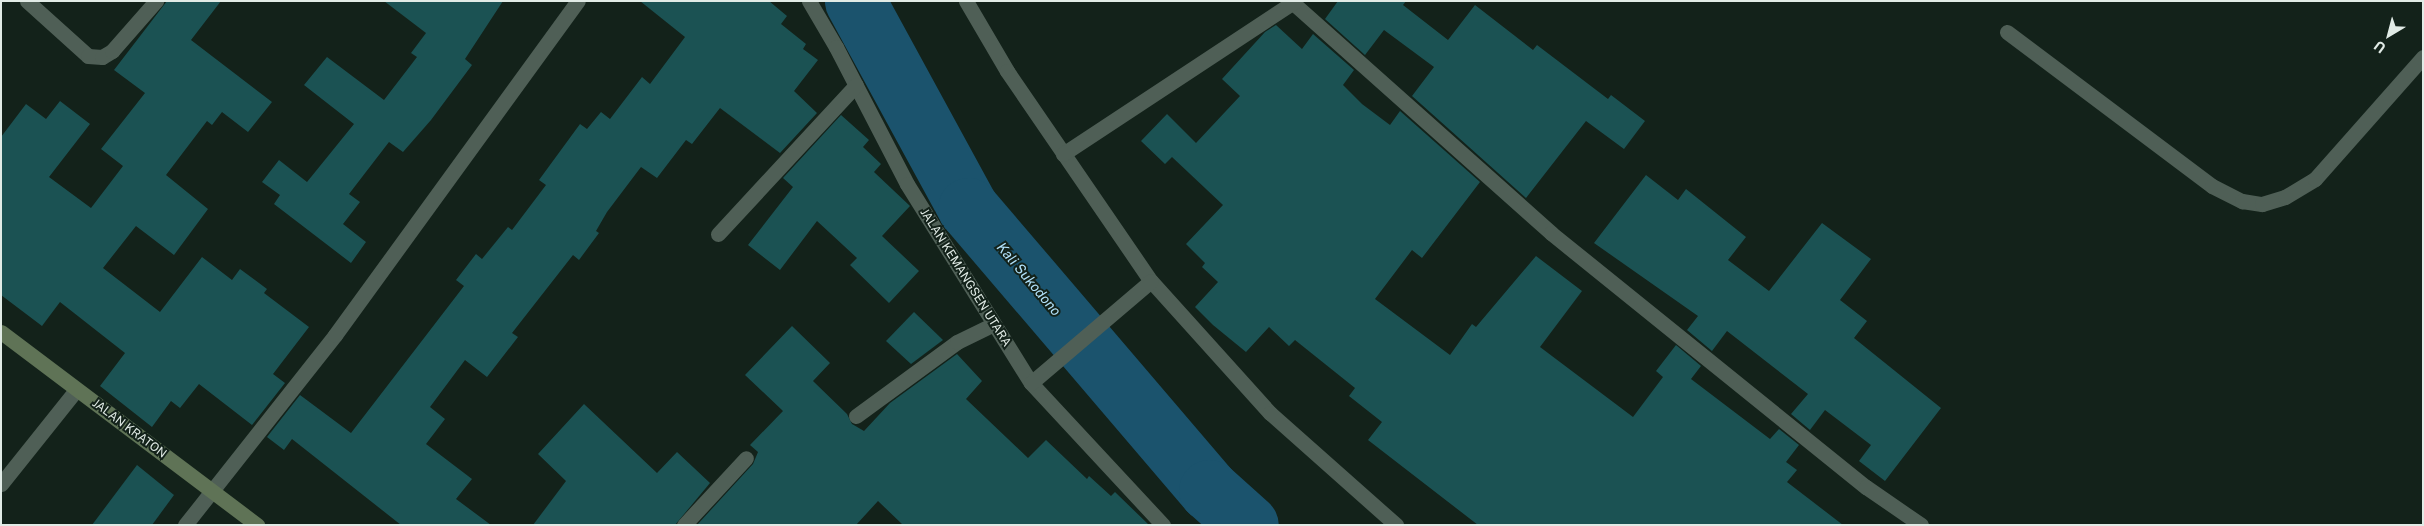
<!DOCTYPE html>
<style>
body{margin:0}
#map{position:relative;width:2424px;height:526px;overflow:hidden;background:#13221a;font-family:"Public Sans",sans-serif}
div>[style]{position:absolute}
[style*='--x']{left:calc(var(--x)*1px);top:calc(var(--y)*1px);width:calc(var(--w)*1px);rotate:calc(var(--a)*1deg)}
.river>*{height:61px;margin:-30.5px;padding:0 30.5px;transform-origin:30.5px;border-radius:30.5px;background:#1b536d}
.building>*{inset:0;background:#1b5253}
.lane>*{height:15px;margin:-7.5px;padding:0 7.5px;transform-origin:7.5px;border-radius:7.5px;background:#4f5f56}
.street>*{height:15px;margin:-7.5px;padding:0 7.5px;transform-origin:7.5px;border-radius:7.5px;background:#4f5f56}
.secondary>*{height:15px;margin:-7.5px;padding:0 7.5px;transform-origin:7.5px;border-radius:7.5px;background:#5f7356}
span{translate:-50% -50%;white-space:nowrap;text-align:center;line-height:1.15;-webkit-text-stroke:4px #13221a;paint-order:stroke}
.street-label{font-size:12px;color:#e1ebe6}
.water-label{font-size:14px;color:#b2e2fb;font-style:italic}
.frame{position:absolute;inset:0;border:2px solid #e1ebe6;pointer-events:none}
.north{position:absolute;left:2364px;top:10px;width:50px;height:50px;-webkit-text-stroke:4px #13221a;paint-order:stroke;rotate:217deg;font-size:14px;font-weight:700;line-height:20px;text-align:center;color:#e1ebe6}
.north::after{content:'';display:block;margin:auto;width:18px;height:22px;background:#e1ebe6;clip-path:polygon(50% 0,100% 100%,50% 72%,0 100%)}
</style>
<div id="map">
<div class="river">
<i style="--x:855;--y:1;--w:236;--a:61.4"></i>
<i style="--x:968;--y:208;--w:371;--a:49.5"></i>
<i style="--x:1209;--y:490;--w:52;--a:41.9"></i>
</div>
<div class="building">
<i style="clip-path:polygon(167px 1px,221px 1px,191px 40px,272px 102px,248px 132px,222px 112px,212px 125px,207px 121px,166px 175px,208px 209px,174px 255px,136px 226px,103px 268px,160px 312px,202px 257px,232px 280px,240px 269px,267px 289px,264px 293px,309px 327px,273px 374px,285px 383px,252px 425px,199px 384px,180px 408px,171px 401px,152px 427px,100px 386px,125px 353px,60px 302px,42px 326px,1px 295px,1px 137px,26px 104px,46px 119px,60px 101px,90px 124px,49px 177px,91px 208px,123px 166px,101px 149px,145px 93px,114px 70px)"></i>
<i style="clip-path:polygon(384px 1px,503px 1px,465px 59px,472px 65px,431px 120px,403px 152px,389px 142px,349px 194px,360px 202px,343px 224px,366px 242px,351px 263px,274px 204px,280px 195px,262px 182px,279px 160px,307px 182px,354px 124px,304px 85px,327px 57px,384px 100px,417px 57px,411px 53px,426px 33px)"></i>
<i style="clip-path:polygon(640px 1px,769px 1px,787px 16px,781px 24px,806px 44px,803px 49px,818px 60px,794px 91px,817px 113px,780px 153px,720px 108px,692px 144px,686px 140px,657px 178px,641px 167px,607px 212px,596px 231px,599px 233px,579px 260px,573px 255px,512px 333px,518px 337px,487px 377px,465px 360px,430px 407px,445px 419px,426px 444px,472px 479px,456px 499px,491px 525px,401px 525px,292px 439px,284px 450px,267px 437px,300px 395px,351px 433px,464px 286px,456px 280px,476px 254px,482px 259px,508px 227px,512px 230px,546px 185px,539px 180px,580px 124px,587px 129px,601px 112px,610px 119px,642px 77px,650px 84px,685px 37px)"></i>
<i style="clip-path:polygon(1338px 1px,1406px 1px,1403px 5px,1448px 40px,1475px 5px,1533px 50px,1537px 45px,1608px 99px,1611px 95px,1645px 121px,1624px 149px,1586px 121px,1526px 198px,1412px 96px,1434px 67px,1384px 30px,1365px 55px,1325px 19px)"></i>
<i style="clip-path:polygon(1276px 25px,1302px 49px,1313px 34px,1354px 70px,1343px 85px,1362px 104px,1390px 125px,1400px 111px,1480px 182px,1422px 258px,1412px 250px,1375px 299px,1450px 355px,1472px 324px,1476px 327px,1536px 256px,1582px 291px,1540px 347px,1633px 417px,1663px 377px,1656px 371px,1676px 345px,1701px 366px,1691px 379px,1770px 439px,1779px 429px,1799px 445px,1786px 462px,1797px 470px,1787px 482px,1843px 525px,1478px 525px,1368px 440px,1382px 422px,1349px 396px,1355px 388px,1295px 340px,1289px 346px,1269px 327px,1246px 352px,1213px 325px,1195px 307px,1218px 282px,1202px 267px,1205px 263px,1186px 244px,1223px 205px,1172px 157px,1165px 164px,1141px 141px,1167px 114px,1196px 143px,1240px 96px,1222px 79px,1265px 32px)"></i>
<i style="clip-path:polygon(841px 115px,869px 140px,863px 147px,881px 164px,874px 172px,910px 206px,882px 236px,919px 271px,889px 303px,850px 265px,857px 258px,817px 221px,780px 270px,748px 245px,793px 187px,783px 178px)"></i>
<i style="clip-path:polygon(1646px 175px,1678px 200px,1686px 189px,1746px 237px,1728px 260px,1769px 291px,1822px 223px,1871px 259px,1840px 300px,1867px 321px,1854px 338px,1941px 408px,1885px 481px,1859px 461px,1871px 445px,1825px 410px,1810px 430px,1791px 414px,1808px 394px,1727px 331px,1712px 351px,1687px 330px,1698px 316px,1594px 243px)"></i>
<i style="clip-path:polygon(914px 312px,943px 340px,911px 364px,886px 341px)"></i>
<i style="clip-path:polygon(792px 326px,830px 363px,813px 381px,847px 414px,852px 424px,864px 431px,890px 403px,957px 354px,982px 381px,966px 399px,1028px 458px,1046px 440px,1087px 479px,1089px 476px,1111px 496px,1115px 492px,1149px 525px,903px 525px,878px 501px,856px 525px,697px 525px,753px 464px,758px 452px,750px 445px,783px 411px,745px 375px)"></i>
<i style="clip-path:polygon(584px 404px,657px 473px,677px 452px,710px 483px,675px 525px,533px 525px,566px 481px,538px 454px)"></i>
<i style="clip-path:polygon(137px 465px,174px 495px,152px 525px,92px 525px)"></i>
</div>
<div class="lane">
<i style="--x:2007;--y:32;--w:256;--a:36.9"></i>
<i style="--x:2212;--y:186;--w:34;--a:27"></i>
<i style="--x:2242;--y:201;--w:20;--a:9"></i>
<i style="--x:2262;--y:204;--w:24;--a:-17"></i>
<i style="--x:2285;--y:197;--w:35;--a:-31"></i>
<i style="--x:2315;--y:179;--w:163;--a:-48.5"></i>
<i style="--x:1;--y:484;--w:120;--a:-51.4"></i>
</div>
<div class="street">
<i style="--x:27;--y:1;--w:82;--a:42"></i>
<i style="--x:88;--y:56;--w:14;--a:4"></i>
<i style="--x:102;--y:57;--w:12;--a:-31"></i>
<i style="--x:112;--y:51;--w:67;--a:-48.7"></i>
<i style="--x:809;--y:1;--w:53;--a:59.6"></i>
<i style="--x:836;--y:47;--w:154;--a:62.6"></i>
<i style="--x:907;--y:184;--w:234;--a:58.1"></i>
<i style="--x:1031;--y:383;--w:194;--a:47.1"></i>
<i style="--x:966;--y:1;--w:81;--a:59.6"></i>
<i style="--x:1007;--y:71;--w:255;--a:55.6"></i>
<i style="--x:1151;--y:281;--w:178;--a:48"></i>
<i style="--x:1270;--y:413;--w:169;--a:41.6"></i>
<i style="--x:1293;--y:3;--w:346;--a:41.7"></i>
<i style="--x:1551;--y:233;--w:405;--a:38.9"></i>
<i style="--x:1866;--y:487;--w:67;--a:34.6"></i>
<i style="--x:1063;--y:154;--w:278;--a:-33.4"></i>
<i style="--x:718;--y:234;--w:203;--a:-47.2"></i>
<i style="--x:1031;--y:383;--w:157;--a:-40.4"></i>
<i style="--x:856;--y:416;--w:125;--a:-36.2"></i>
<i style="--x:957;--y:342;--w:41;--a:-25.9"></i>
<i style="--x:185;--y:525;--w:242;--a:-51.7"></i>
<i style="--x:335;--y:335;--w:413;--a:-54"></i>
<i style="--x:684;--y:525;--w:91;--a:-47.2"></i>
</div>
<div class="secondary">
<i style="--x:1;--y:332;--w:321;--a:37"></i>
</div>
<div class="street-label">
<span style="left:965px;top:278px;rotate:58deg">JALAN KEMANGSEN UTARA</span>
<span style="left:129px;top:429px;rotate:37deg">JALAN KRATON</span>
</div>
<div class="water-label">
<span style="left:1029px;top:279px;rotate:50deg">Kali Sukodono</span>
</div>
<div class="frame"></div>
<div class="north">U</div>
</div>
